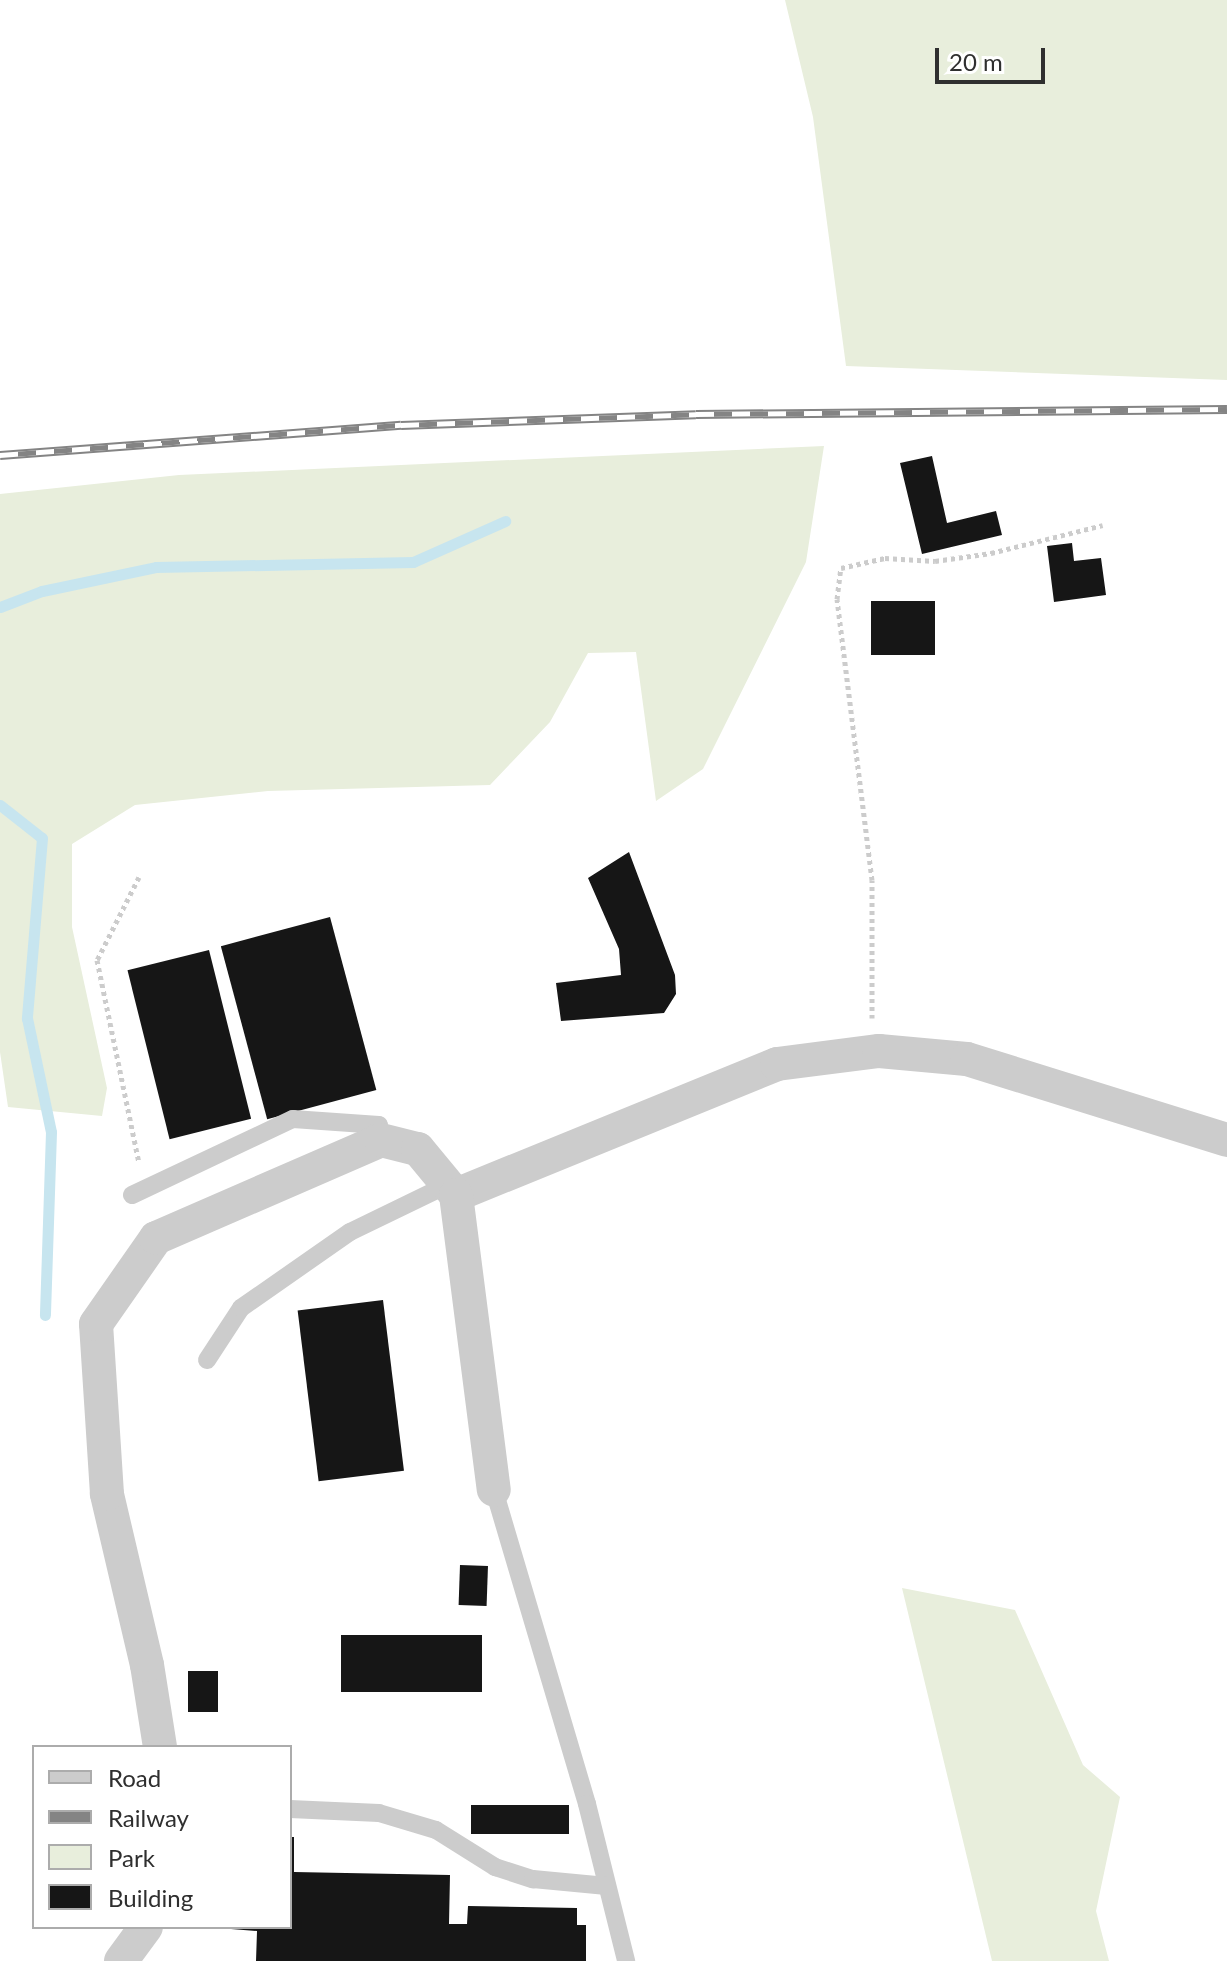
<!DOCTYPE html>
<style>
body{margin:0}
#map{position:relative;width:1227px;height:1961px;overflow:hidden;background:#fff;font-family:Lato,sans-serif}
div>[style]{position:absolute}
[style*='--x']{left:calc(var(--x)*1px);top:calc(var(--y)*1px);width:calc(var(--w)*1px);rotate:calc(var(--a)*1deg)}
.green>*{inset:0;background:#e8eedc}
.stream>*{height:11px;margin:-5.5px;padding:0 5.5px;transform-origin:5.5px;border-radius:5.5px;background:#c7e5ef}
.building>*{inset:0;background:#161616;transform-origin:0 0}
.path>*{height:5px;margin-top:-2.5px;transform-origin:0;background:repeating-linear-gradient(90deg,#ccc 0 4px,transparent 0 8px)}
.service>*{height:18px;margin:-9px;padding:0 9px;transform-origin:9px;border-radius:9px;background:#ccc}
.minor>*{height:34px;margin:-17px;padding:0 17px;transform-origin:17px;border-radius:17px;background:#ccc}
.rail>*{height:9px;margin-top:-4.5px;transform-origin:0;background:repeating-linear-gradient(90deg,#fff 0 18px,#848484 0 36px);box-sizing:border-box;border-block:2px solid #848484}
span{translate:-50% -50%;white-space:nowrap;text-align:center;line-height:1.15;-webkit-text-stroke:8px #fff;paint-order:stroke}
.legend{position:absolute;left:32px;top:1745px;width:260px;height:184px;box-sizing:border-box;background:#fff;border:2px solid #acacac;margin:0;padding:10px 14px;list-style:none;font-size:24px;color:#2f2f2f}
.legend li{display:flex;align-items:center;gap:16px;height:40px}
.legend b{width:40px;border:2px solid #acacac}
.scale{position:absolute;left:935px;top:48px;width:110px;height:36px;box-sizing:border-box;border:4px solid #2f2f2f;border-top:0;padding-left:10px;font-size:24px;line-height:28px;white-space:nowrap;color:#2f2f2f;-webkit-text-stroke:6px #fff;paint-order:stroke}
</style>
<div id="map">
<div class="green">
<i style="clip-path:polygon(785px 0,1227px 0,1227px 380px,846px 366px,813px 117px)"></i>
<i style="clip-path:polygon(824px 446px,806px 562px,703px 769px,656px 801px,636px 652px,588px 653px,550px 722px,490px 785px,268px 791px,135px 805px,72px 844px,72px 927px,107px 1088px,102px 1116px,8px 1107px,0 1052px,0 494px,179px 475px)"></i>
<i style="clip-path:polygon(902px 1588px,1015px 1610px,1083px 1765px,1120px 1797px,1096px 1911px,1109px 1961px,992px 1961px)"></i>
</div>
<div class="stream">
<i style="--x:0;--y:607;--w:45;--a:-20.9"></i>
<i style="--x:42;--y:591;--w:116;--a:-11.9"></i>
<i style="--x:156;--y:567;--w:257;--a:-1.1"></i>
<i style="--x:413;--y:562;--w:101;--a:-24"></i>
<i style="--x:0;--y:805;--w:53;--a:38.2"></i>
<i style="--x:42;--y:838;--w:181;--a:94.8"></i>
<i style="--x:27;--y:1018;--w:116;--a:78.1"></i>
<i style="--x:51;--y:1132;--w:183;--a:91.9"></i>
</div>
<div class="building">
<i style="clip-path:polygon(932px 456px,947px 523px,996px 511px,1002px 535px,922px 554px,900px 463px)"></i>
<i style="clip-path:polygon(1072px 543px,1074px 561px,1101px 558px,1106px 595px,1054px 602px,1047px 546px)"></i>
<i style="left:935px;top:601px;width:54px;height:64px;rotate:90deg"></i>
<i style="clip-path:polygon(629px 852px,675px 975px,676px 994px,664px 1013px,561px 1021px,556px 983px,621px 975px,619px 949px,588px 878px)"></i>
<i style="left:330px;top:917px;width:179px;height:113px;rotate:75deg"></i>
<i style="left:209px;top:950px;width:174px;height:84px;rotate:76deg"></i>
<i style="left:383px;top:1300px;width:172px;height:86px;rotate:83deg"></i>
<i style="left:460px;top:1565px;width:28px;height:40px;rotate:2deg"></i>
<i style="left:341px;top:1635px;width:141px;height:57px"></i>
<i style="left:188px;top:1671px;width:30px;height:41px"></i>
<i style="left:569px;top:1805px;width:29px;height:98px;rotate:90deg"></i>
<i style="clip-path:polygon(290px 1837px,294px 1837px,294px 1872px,450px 1875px,449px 1924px,467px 1924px,468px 1906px,577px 1908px,577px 1925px,586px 1925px,586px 1961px,256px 1961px,257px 1931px,206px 1927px,290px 1927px)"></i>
</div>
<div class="path">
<i style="--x:139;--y:877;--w:93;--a:116.8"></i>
<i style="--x:97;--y:960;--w:206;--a:78.3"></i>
<i style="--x:872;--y:1018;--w:138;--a:-90"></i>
<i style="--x:872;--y:880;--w:283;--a:-97.1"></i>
<i style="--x:837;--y:599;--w:31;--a:-83"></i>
<i style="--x:841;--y:568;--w:45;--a:-12.8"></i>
<i style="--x:885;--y:558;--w:50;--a:3.4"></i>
<i style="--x:935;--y:561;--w:57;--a:-8.1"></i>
<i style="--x:991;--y:553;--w:115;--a:-14"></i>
</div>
<div class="service">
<i style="--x:132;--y:1195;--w:178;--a:-25.3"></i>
<i style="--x:293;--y:1119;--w:86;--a:4"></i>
<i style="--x:379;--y:1125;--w:15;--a:82"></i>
<i style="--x:207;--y:1360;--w:62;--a:-56.8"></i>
<i style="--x:241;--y:1308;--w:133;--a:-34.9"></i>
<i style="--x:350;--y:1232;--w:108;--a:-25.9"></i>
<i style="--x:494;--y:1490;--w:327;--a:73.5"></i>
<i style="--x:587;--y:1804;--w:162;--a:76"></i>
<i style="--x:290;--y:1809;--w:89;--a:2.6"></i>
<i style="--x:379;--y:1813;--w:59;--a:16.6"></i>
<i style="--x:436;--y:1830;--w:70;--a:32.1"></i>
<i style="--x:495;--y:1867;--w:40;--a:18"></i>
<i style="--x:533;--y:1879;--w:74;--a:5.4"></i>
</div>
<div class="minor">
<i style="--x:456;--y:1195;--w:347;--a:-22.2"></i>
<i style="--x:777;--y:1064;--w:103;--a:-7.3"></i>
<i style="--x:879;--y:1051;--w:88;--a:5.2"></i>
<i style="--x:967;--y:1059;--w:272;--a:17.3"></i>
<i style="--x:160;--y:1747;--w:83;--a:-99"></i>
<i style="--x:147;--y:1665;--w:176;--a:-103.2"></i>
<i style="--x:107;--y:1494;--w:170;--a:-93.7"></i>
<i style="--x:96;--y:1324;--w:105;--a:-55.1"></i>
<i style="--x:156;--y:1238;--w:245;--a:-23.5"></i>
<i style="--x:381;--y:1140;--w:38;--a:14"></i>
<i style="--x:418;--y:1149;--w:60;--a:50.4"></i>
<i style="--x:456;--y:1195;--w:297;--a:82.7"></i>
<i style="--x:121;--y:1961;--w:42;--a:-53.7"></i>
</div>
<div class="rail">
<i style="--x:0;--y:455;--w:402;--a:-4.3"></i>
<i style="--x:401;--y:425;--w:295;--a:-2.1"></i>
<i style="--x:696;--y:414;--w:531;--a:-0.54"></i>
</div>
<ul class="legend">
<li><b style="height:10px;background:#ccc"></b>Road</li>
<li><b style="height:10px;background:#848484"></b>Railway</li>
<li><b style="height:22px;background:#e8eedc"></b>Park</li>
<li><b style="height:22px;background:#161616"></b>Building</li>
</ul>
<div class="scale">20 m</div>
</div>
